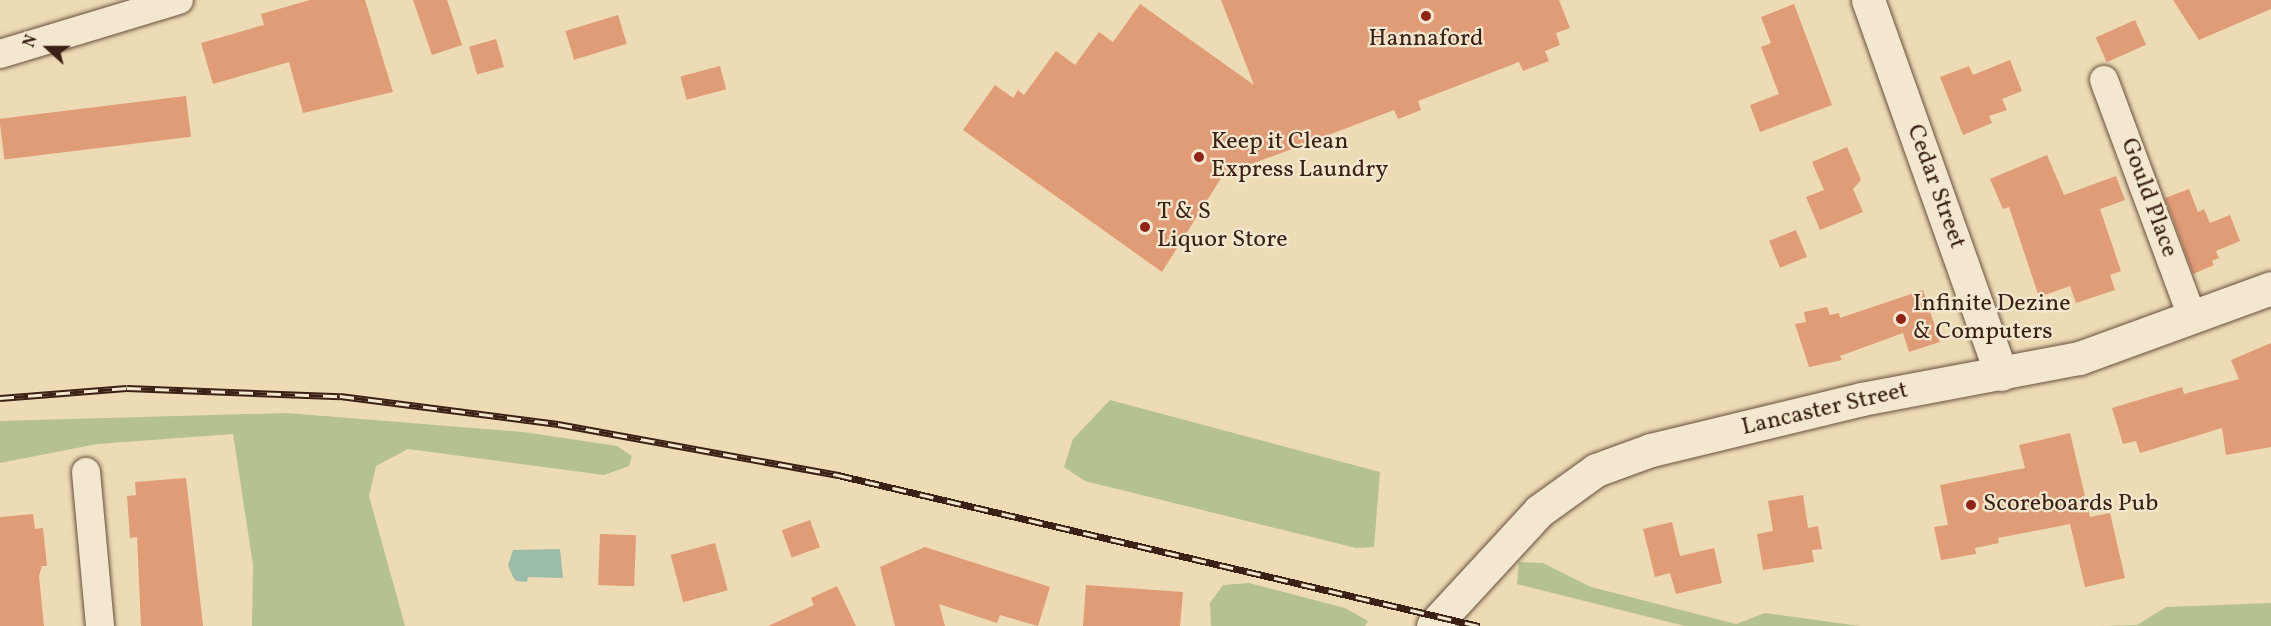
<!DOCTYPE html>
<style>
body{margin:0}
#map{position:relative;width:2271px;height:626px;overflow:hidden;background:#eddbb5;font-family:Vollkorn,serif}
div>[style]{position:absolute}
[style*='--x']{left:calc(var(--x)*1px);top:calc(var(--y)*1px);width:calc(var(--w)*1px);rotate:calc(var(--a)*1deg)}
.green>*{inset:0;background:#b5c190}
.water>*{inset:0;background:#9abca8}
.building>*{inset:0;background:#e09b77;transform-origin:0 0}
.roads{filter:drop-shadow(0 0 2px #684f3e) drop-shadow(0 0 2px #684f3e)}
.minor>*{height:28px;margin:-14px;padding:0 14px;transform-origin:14px;border-radius:14px;background:#f3e8cf}
.tertiary>*{height:33px;margin:-16.5px;padding:0 16.5px;transform-origin:16.5px;border-radius:16.5px;background:#f3e8cf}
.secondary>*{height:33px;margin:-16.5px;padding:0 16.5px;transform-origin:16.5px;border-radius:16.5px;background:#f3e8cf}
.rail>*{height:7px;margin-top:-3.5px;transform-origin:0;background:repeating-linear-gradient(90deg,#f3e8cf 0 14px,#3b2016 0 28px);box-sizing:border-box;border-block:2px solid #3b2016}
.dots>*{width:16px;height:16px;translate:-50% -50%;box-sizing:border-box;border:3px solid #f3e8cf;border-radius:50%}
span{translate:-50% -50%;white-space:nowrap;text-align:center;line-height:1.15;-webkit-text-stroke:4.5px #f3e8cf;paint-order:stroke}
.poi-label{font-size:24px;color:#3b2016}
.left{translate:0 -50%;text-align:left}
.street-label{font-size:24px;color:#3b2016}
.north{position:absolute;left:18px;top:18px;width:60px;height:60px;-webkit-text-stroke:4px #f3e8cf;paint-order:stroke;rotate:291deg;font-size:16px;font-weight:700;line-height:24px;text-align:center;color:#3b2016}
.north::after{content:'';display:block;margin:auto;width:21px;height:27px;background:#3b2016;clip-path:polygon(50% 0,100% 100%,50% 72%,0 100%)}
</style>
<div id="map">
<div class="green">
<i style="clip-path:polygon(1110px 400px,1380px 472px,1374px 547px,1356px 548px,1085px 481px,1064px 467px,1073px 439px)"></i>
<i style="clip-path:polygon(287px 413px,523px 432px,617px 446px,632px 456px,629px 466px,604px 475px,408px 449px,376px 466px,369px 496px,405px 626px,252px 626px,253px 565px,233px 434px,97px 444px,0 463px,0 421px)"></i>
<i style="clip-path:polygon(1519px 562px,1543px 563px,1591px 587px,1736px 624px,1765px 613px,1860px 626px,1685px 626px,1517px 584px)"></i>
<i style="clip-path:polygon(1249px 583px,1345px 608px,1368px 621px,1365px 626px,1211px 626px,1210px 603px,1223px 585px)"></i>
<i style="clip-path:polygon(2271px 603px,2271px 626px,2101px 626px,2137px 625px,2166px 607px)"></i>
</div>
<div class="water">
<i style="clip-path:polygon(560px 549px,563px 578px,528px 577px,527px 582px,516px 581px,513px 577px,508px 565px,513px 550px)"></i>
</div>
<div class="building">
<i style="clip-path:polygon(310px 0,365px 0,393px 92px,303px 113px,289px 62px,213px 84px,201px 43px,264px 25px,261px 14px)"></i>
<i style="clip-path:polygon(413px 0,447px 0,462px 45px,432px 55px)"></i>
<i style="clip-path:polygon(1221px 0,1559px 0,1570px 28px,1556px 33px,1560px 45px,1545px 51px,1549px 61px,1523px 71px,1519px 62px,1418px 101px,1421px 110px,1398px 119px,1394px 110px,1223px 175px,1162px 272px,963px 130px,995px 85px,1013px 98px,1018px 90px,1024px 95px,1056px 51px,1075px 65px,1099px 32px,1113px 42px,1140px 4px,1254px 85px)"></i>
<i style="clip-path:polygon(2173px 0,2271px 0,2271px 9px,2199px 40px)"></i>
<i style="clip-path:polygon(1794px 4px,1832px 105px,1760px 132px,1750px 105px,1779px 94px,1761px 47px,1771px 43px,1761px 17px)"></i>
<i style="left:618px;top:15px;width:30px;height:55px;rotate:73deg"></i>
<i style="left:2135px;top:20px;width:27px;height:43px;rotate:66deg"></i>
<i style="left:496px;top:39px;width:29px;height:28px;rotate:74deg"></i>
<i style="clip-path:polygon(2010px 60px,2022px 91px,2002px 99px,2007px 110px,1989px 116px,1992px 123px,1963px 135px,1940px 77px,1969px 66px,1973px 75px)"></i>
<i style="left:720px;top:66px;width:24px;height:41px;rotate:75deg"></i>
<i style="left:186px;top:96px;width:41px;height:188px;rotate:83deg"></i>
<i style="clip-path:polygon(1847px 147px,1861px 180px,1853px 189px,1863px 212px,1820px 230px,1806px 197px,1824px 190px,1812px 162px)"></i>
<i style="clip-path:polygon(2047px 155px,2064px 195px,2116px 176px,2125px 200px,2100px 209px,2121px 271px,2110px 275px,2115px 290px,2076px 303px,2070px 286px,2039px 297px,2009px 207px,2003px 209px,1990px 179px)"></i>
<i style="clip-path:polygon(2189px 189px,2198px 212px,2204px 209px,2210px 223px,2230px 215px,2240px 241px,2216px 251px,2219px 258px,2212px 261px,2214px 265px,2193px 274px,2165px 198px)"></i>
<i style="left:1796px;top:230px;width:29px;height:29px;rotate:68deg"></i>
<i style="clip-path:polygon(1923px 290px,1940px 342px,1909px 352px,1903px 333px,1840px 356px,1842px 360px,1809px 367px,1795px 324px,1806px 322px,1804px 312px,1827px 307px,1830px 315px,1839px 313px,1840px 318px)"></i>
<i style="clip-path:polygon(2271px 343px,2271px 447px,2226px 455px,2222px 428px,2140px 453px,2136px 441px,2123px 444px,2112px 408px,2182px 387px,2184px 394px,2239px 379px,2231px 360px)"></i>
<i style="clip-path:polygon(2070px 433px,2090px 517px,2110px 513px,2125px 578px,2085px 587px,2070px 524px,1998px 538px,1999px 543px,1975px 548px,1976px 554px,1941px 560px,1934px 527px,1948px 525px,1940px 485px,2025px 468px,2019px 445px)"></i>
<i style="clip-path:polygon(186px 478px,203px 626px,141px 626px,137px 537px,130px 538px,127px 496px,136px 495px,135px 482px)"></i>
<i style="clip-path:polygon(1803px 495px,1808px 528px,1818px 526px,1822px 549px,1812px 550px,1814px 562px,1763px 570px,1757px 534px,1773px 531px,1768px 501px)"></i>
<i style="clip-path:polygon(33px 514px,35px 529px,43px 528px,47px 566px,42px 566px,39px 576px,44px 626px,0 626px,0 517px)"></i>
<i style="left:810px;top:520px;width:29px;height:30px;rotate:70deg"></i>
<i style="clip-path:polygon(1672px 522px,1680px 556px,1714px 548px,1722px 583px,1676px 594px,1670px 573px,1655px 577px,1643px 529px)"></i>
<i style="left:600px;top:534px;width:36px;height:51px;rotate:2deg"></i>
<i style="left:715px;top:543px;width:49px;height:46px;rotate:75deg"></i>
<i style="clip-path:polygon(925px 547px,1050px 587px,1038px 626px,1000px 615px,997px 623px,939px 604px,945px 626px,895px 626px,880px 567px)"></i>
<i style="clip-path:polygon(1086px 585px,1183px 592px,1180px 626px,1083px 626px)"></i>
<i style="clip-path:polygon(837px 586px,856px 626px,768px 626px,814px 605px,811px 598px)"></i>
</div>
<div class="roads">
<div class="minor">
<i style="--x:0;--y:54;--w:187;--a:-16.8"></i>
<i style="--x:2104;--y:80;--w:253;--a:69.6"></i>
<i style="--x:86;--y:472;--w:155;--a:84.8"></i>
</div>
<div class="tertiary">
<i style="--x:1868;--y:0;--w:397;--a:70.4"></i>
</div>
<div class="secondary">
<i style="--x:1433;--y:626;--w:156;--a:-47.3"></i>
<i style="--x:1539;--y:511;--w:70;--a:-35.7"></i>
<i style="--x:1596;--y:470;--w:59;--a:-20"></i>
<i style="--x:1651;--y:450;--w:217;--a:-13.6"></i>
<i style="--x:1862;--y:399;--w:221;--a:-10.7"></i>
<i style="--x:2079;--y:358;--w:204;--a:-20"></i>
</div>
</div>
<div class="rail">
<i style="--x:0;--y:398;--w:127;--a:-4.5"></i>
<i style="--x:127;--y:388;--w:213;--a:2.2"></i>
<i style="--x:340;--y:396;--w:220;--a:7.3"></i>
<i style="--x:558;--y:424;--w:285;--a:10.3"></i>
<i style="--x:838;--y:475;--w:659;--a:13.26"></i>
</div>
<div class="dots">
<i style="left:1426px;top:16px;background:#8f2418"></i>
<i style="left:1199px;top:157px;background:#8f2418"></i>
<i style="left:1145px;top:227px;background:#8f2418"></i>
<i style="left:1901px;top:319px;background:#8f2418"></i>
<i style="left:1971px;top:505px;background:#8f2418"></i>
</div>
<div class="poi-label">
<span style="left:1426px;top:40px">Hannaford</span>
<span class="left" style="left:1211px;top:157px">Keep it Clean<br>Express Laundry</span>
<span class="left" style="left:1157px;top:227px">T &amp; S<br>Liquor Store</span>
<span class="left" style="left:1913px;top:319px">Infinite Dezine<br>&amp; Computers</span>
<span class="left" style="left:1983px;top:505px">Scoreboards Pub</span>
</div>
<div class="street-label">
<span style="left:1935px;top:187px;rotate:70deg">Cedar Street</span>
<span style="left:2148px;top:198px;rotate:70deg">Gould Place</span>
<span style="left:1825px;top:410px;rotate:-13deg">Lancaster Street</span>
</div>
<div class="north">N</div>
</div>
